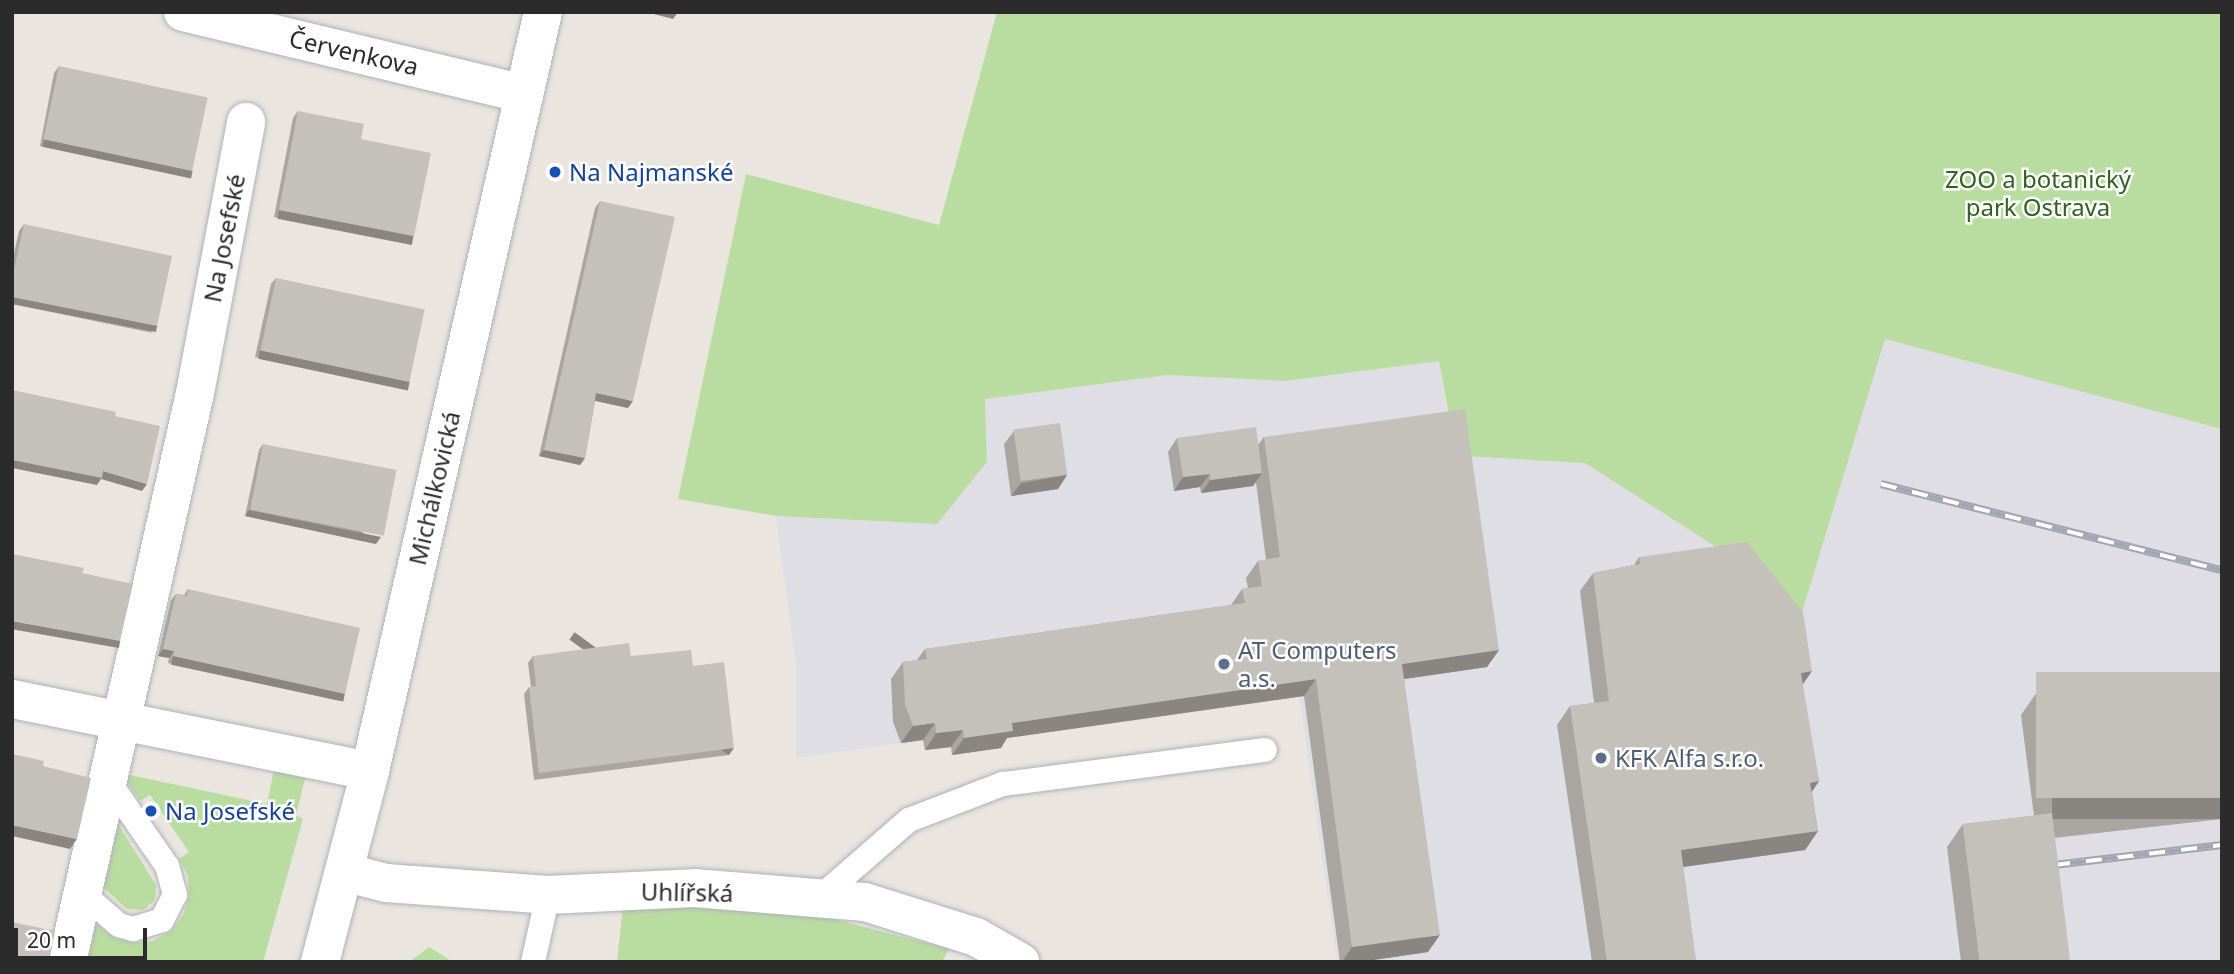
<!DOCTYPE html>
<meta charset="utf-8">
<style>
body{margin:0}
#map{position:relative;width:2234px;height:974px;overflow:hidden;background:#ebe5df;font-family:"Noto Sans",sans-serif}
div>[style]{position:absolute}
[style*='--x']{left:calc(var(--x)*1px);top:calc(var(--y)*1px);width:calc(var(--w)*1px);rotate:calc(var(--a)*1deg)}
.industrial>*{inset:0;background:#e0dee5}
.green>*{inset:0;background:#b9dca1}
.roads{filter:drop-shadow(0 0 2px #afb2ba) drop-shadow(0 0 2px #afb2ba)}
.lane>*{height:24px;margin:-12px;padding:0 12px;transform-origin:12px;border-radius:12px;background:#fff}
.street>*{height:38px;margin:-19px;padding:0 19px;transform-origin:19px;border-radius:19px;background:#fff}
.secondary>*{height:38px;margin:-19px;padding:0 19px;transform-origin:19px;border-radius:19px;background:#fff}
.rail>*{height:8px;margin-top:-4px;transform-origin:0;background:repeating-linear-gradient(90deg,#fff 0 16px,#a2a6b3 0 32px);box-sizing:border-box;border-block:2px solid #a2a6b3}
.wall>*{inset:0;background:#a9a5a0}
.shaded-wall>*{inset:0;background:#898682;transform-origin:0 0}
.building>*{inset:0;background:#c4c0ba;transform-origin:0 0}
.dots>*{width:19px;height:19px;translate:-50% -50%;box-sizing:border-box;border:4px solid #fff;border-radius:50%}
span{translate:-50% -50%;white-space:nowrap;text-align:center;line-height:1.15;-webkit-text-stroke:5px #fff;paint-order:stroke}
.street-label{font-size:24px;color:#2b2b2b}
.transit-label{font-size:24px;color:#164399}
.left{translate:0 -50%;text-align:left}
.park-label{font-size:24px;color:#336122}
.service-label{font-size:24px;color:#4e5e75}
.frame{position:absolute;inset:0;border:14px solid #2b2b2b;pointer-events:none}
.scale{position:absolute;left:14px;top:928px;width:133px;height:32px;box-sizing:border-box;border:4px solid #2b2b2b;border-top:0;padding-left:9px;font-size:21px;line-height:24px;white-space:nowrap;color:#2b2b2b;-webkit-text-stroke:5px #fff;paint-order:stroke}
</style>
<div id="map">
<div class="industrial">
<i style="clip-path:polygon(1885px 339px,2222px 429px,2222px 962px,1337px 962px,1299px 693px,1263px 702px,925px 750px,923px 740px,796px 758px,796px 664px,776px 516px,937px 524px,987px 462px,985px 399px,1167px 375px,1285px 381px,1439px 361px,1485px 667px,1493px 667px,1465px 456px,1585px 463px,1738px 561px,1796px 631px)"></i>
</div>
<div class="green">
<i style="clip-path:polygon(997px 12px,2222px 12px,2222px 429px,1885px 339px,1796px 632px,1738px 561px,1585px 463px,1465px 456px,1451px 426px,1439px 361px,1285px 381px,1167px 375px,985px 399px,987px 462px,937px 524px,776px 516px,678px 499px,746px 174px,939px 225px)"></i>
<i style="clip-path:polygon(274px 769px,306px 775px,296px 815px,303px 819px,263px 962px,87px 962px,96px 924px,113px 937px,132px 943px,153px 941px,171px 931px,183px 915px,189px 896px,188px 876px,179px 859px,189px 852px,150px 795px,140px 801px,127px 782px,130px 775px,267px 804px)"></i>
<i style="clip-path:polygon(118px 824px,156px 885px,155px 900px,143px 910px,127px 909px,104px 888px)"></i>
<i style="clip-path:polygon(623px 906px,787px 907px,949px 949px,942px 962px,617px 962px)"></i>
<i style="clip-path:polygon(429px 947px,453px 962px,409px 962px)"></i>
</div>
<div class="roads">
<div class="lane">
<i style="--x:82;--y:893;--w:49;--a:40.9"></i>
<i style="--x:119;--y:925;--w:15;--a:16"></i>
<i style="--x:133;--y:929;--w:30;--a:-17"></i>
<i style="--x:162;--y:920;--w:28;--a:-63"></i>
<i style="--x:175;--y:895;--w:30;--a:-105"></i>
<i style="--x:167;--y:866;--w:102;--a:-124.6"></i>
<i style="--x:818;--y:899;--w:121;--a:-41"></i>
<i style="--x:909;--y:820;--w:101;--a:-21"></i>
<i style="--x:1003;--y:784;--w:264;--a:-7.4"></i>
<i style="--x:533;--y:962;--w:69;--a:-77.4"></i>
</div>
<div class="street">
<i style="--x:183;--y:12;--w:351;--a:13.5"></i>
<i style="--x:12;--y:699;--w:365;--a:11.4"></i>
<i style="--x:344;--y:872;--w:43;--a:14.7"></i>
<i style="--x:386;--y:883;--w:162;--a:4.2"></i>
<i style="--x:548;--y:895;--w:146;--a:-2.7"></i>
<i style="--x:694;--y:888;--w:172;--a:4.7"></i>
<i style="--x:865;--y:902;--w:116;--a:17.5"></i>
<i style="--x:976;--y:937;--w:51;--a:29.6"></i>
<i style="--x:67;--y:962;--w:583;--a:-77.32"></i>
<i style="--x:195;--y:393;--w:276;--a:-79.3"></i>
</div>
<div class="secondary">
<i style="--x:320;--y:962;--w:197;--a:-75.3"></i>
<i style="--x:370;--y:771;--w:778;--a:-77.16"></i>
</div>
</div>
<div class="rail">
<i style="--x:1881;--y:484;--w:352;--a:14.2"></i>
<i style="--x:2054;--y:865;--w:169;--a:-6.8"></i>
</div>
<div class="wall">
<i style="clip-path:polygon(59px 66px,188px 177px,40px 146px,54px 73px)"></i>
<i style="clip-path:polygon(298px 111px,361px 139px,414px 236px,409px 243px,274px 217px,293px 118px)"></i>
<i style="clip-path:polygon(600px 201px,628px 408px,595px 401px,585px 458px,580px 465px,539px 456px,595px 208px)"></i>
<i style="clip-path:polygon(24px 224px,153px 333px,12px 304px,12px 262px,19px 231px)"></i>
<i style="clip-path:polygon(276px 278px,410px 381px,405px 388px,255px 357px,271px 284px)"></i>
<i style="clip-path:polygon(1014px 431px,1067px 475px,1058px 489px,1011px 496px,1004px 444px)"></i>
<i style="clip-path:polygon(1264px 437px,1499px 650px,1487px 667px,1404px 679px,1428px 952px,1359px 962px,1340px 962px,1304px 696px,1007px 738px,1001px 748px,952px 755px,951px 747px,925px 750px,923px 740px,901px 743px,893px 722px,891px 679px,903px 662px,917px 660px,925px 649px,1231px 605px,1242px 589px,1248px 588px,1246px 578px,1258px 561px,1266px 560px,1256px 482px,1253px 486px,1201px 493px,1200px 487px,1174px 491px,1168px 452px,1177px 438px,1258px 445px)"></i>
<i style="clip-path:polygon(263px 444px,376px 544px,245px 516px,259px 450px)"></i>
<i style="clip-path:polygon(1639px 557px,1812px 671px,1802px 684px,1819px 781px,1812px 792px,1818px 831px,1805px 850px,1683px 867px,1696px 962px,1592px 962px,1557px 725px,1570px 706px,1594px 703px,1580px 591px,1593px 573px,1634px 565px)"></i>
<i style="clip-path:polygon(188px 589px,340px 701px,168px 663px,169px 658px,158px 656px,171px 600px,176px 594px,184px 595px)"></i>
<i style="clip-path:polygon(533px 656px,631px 656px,693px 666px,729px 755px,534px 780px,524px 694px,529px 687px,531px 687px,528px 663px)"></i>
<i style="clip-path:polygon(2222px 672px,2222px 819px,2054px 838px,2069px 962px,1961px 962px,1947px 847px,1963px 824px,2034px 816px,2021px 715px,2037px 692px)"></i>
</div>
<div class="shaded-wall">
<i style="clip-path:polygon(646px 12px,678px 12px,673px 19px)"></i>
<i style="left:44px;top:139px;width:152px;height:8px;rotate:12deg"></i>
<i style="left:279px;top:210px;width:137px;height:9px;rotate:11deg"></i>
<i style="left:12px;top:297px;width:148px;height:7px;rotate:11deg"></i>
<i style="left:260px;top:350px;width:153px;height:9px;rotate:12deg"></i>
<i style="clip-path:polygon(596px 393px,633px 401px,628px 408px,592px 400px)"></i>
<i style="clip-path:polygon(544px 450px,585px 458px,580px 465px,539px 456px)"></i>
<i style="clip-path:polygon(12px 460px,103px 471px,147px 484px,142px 491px,101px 479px,97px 485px,12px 468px)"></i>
<i style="clip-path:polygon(1262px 473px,1253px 486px,1201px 493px,1210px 480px)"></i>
<i style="clip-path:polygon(1210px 474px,1200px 487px,1174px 491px,1183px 477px)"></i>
<i style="clip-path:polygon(1067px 475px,1058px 489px,1011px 496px,1021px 483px)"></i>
<i style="clip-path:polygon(249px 510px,381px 537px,376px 544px,245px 516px)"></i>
<i style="left:12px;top:621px;width:110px;height:8px;rotate:10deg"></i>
<i style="clip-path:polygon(163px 649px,174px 651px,169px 658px,158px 656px)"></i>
<i style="clip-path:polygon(1499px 650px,1487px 667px,1390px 681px,1402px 664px)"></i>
<i style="left:173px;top:656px;width:176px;height:9px;rotate:12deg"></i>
<i style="clip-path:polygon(1812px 671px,1799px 690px,1801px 673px)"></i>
<i style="clip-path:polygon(1316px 679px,1304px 696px,1007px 738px,1001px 748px,952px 755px,964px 738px,1012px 723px)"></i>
<i style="clip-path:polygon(935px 723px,923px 740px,901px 743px,913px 726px)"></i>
<i style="clip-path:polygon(963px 730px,951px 747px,925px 750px,936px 733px)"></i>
<i style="left:734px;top:748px;width:9px;height:197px;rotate:126deg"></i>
<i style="clip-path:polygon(1819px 781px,1806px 800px,1810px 783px)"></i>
<i style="left:2222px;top:798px;width:21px;height:170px;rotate:90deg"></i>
<i style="clip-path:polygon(12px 825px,77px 839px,70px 849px,12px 836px)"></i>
<i style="clip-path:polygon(1818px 831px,1805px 850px,1668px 869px,1681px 850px)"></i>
<i style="clip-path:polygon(1440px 935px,1428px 952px,1359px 962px,1342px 962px,1352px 947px)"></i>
</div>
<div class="building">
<i style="left:59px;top:66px;width:152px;height:75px;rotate:12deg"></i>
<i style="clip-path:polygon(298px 111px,364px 124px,361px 139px,431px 153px,414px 236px,279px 210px)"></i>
<i style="clip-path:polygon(600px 201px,675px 217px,633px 401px,596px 393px,585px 458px,544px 450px)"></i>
<i style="clip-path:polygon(24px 224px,172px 256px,157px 326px,12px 297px,12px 278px)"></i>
<i style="left:276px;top:278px;width:152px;height:74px;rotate:12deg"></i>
<i style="clip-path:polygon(12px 390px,116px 412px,115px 416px,160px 426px,147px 484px,103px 471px,102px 478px,12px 460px)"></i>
<i style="clip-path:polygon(1465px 409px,1499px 650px,1402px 664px,1440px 935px,1352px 947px,1316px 679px,1012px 723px,1013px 731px,964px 738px,963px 730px,936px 733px,935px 723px,913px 726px,905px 705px,903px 662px,927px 659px,925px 649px,1245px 603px,1242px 589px,1262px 586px,1258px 561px,1280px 557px,1264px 437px)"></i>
<i style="left:1060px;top:423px;width:52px;height:47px;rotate:82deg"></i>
<i style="clip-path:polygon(1256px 427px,1262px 473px,1210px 480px,1210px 474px,1183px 477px,1177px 438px)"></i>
<i style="left:263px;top:444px;width:136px;height:67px;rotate:11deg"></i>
<i style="clip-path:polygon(1747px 542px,1803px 612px,1812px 671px,1801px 673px,1819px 781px,1810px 783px,1818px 831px,1681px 850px,1696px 962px,1607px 962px,1570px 706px,1609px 701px,1593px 573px,1640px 564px,1639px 557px)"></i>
<i style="clip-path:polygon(12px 554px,84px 568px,82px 573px,133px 584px,120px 641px,12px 621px)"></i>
<i style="clip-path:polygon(188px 589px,360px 628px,345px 694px,173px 656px,174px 651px,163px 649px,176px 594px,187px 596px)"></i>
<i style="clip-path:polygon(629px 643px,631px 656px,691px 650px,693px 666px,724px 662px,734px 748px,539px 773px,529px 687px,536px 686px,533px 656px)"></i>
<i style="left:2222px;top:672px;width:126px;height:186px;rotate:90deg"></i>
<i style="clip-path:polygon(12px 754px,44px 761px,43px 766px,91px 778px,77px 839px,12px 825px)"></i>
<i style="left:2052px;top:813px;width:150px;height:90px;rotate:83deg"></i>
<i style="clip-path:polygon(12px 922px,55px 931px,49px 962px,12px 962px)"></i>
</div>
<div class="dots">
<i style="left:555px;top:172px;background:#1a4fb4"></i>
<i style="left:1224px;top:664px;background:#5c6f8a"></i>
<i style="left:1601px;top:758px;background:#5c6f8a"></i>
<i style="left:151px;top:811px;background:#1a4fb4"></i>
</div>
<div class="street-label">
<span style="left:354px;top:52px;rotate:13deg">Červenkova</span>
<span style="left:224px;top:238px;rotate:-79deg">Na Josefské</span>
<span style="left:434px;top:488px;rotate:-77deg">Michálkovická</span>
<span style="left:687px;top:892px;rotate:1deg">Uhlířská</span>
</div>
<div class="transit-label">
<span class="left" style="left:569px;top:172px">Na Najmanské</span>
<span class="left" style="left:165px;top:811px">Na Josefské</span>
</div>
<div class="park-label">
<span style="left:2038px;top:193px">ZOO a botanický<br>park Ostrava</span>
</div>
<div class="service-label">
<span class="left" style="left:1238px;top:664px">AT Computers<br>a.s.</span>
<span class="left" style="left:1615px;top:758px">KFK Alfa s.r.o.</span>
</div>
<div class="frame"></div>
<div class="scale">20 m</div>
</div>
